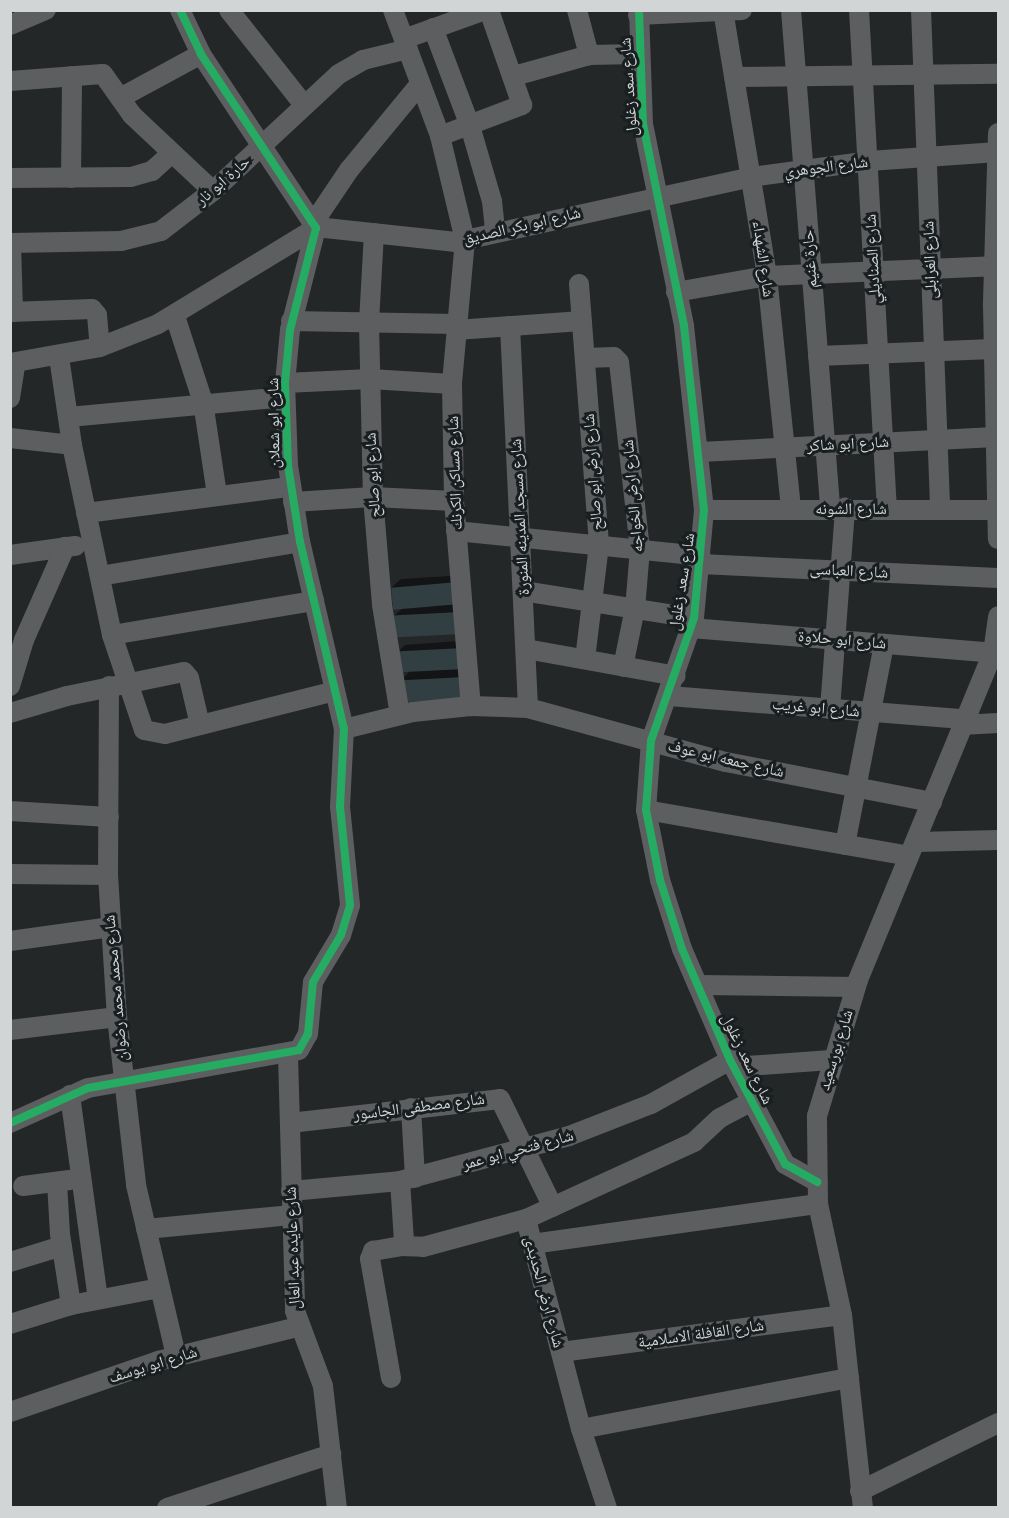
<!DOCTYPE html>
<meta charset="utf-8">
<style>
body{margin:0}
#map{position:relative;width:1009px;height:1518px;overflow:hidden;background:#242728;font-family:Poppins,"Noto Naskh Arabic",sans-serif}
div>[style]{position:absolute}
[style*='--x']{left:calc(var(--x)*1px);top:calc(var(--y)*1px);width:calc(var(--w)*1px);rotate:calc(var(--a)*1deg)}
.shadow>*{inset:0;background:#0007}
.building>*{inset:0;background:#323f42;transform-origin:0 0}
.minor>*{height:20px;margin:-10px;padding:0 10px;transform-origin:10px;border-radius:10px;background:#5d5e5f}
.cycleway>*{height:8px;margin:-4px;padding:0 4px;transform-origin:4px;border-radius:4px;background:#26ab63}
span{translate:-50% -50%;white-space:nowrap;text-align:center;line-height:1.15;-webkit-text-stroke:6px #191f20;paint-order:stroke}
.street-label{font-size:16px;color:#d1d5d6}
.frame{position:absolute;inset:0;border:12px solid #d1d5d6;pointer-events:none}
</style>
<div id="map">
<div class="shadow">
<i style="clip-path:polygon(466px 575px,469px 624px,393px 617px,405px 606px,392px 587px,401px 579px)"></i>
<i style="clip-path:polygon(471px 640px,474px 689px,399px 682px,409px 672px,397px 653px,405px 645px)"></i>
</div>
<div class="building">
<i style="left:458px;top:582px;width:22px;height:67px;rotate:85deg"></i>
<i style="left:460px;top:612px;width:22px;height:68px;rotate:87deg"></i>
<i style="left:463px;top:648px;width:21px;height:68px;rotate:87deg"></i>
<i style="left:465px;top:677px;width:22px;height:68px;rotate:87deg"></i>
</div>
<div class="minor">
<i style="--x:229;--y:10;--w:121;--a:51.7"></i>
<i style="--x:393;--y:10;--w:134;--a:69.5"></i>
<i style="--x:440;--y:136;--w:107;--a:76.5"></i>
<i style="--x:465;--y:240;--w:145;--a:95.2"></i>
<i style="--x:452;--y:384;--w:117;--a:89"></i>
<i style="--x:454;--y:501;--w:206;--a:85.3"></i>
<i style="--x:577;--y:10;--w:47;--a:75.1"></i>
<i style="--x:639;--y:10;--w:114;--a:88"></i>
<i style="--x:643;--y:124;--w:206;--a:78.5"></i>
<i style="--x:684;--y:326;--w:185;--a:83.8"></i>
<i style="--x:704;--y:510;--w:108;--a:95.3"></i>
<i style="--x:694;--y:618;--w:130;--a:109.3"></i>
<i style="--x:651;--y:741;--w:69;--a:94.1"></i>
<i style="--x:646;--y:810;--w:71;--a:78.7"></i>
<i style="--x:660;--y:880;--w:72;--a:72.3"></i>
<i style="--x:682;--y:949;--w:121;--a:66.6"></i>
<i style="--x:730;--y:1060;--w:118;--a:62.1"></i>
<i style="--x:785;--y:1164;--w:37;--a:29"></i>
<i style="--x:723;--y:10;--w:270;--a:80.6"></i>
<i style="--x:767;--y:276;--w:234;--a:84.1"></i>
<i style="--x:791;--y:10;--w:500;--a:85.5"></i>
<i style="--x:859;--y:10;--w:499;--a:86.8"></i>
<i style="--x:921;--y:10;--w:499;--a:87.8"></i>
<i style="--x:638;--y:15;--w:104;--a:-2.8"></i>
<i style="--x:10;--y:25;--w:39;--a:-23"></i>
<i style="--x:433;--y:28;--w:105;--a:69.3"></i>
<i style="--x:470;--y:126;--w:78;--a:73.7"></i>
<i style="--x:492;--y:201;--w:31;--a:84"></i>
<i style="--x:404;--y:39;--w:86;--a:-19.7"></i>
<i style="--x:514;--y:76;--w:78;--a:-15.6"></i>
<i style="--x:589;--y:55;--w:50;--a:-1.1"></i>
<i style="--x:734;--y:77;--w:264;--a:-0.7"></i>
<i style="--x:10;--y:81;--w:93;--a:-4.3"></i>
<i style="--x:103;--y:74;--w:50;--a:54.7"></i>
<i style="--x:132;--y:115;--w:111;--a:43.2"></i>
<i style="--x:120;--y:98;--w:92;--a:-28.5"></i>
<i style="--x:998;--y:133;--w:173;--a:91.7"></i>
<i style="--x:993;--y:306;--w:233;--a:88.8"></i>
<i style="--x:440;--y:136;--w:88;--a:-20.7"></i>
<i style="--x:522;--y:105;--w:101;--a:-109.2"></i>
<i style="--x:10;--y:178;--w:121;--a:-0.5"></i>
<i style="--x:131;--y:177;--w:22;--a:-16"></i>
<i style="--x:152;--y:171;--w:27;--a:-42"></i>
<i style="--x:71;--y:178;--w:102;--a:-89.4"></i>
<i style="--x:314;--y:222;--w:63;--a:-56.1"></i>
<i style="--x:349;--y:170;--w:112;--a:-50.5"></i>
<i style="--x:316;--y:227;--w:141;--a:6.1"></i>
<i style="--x:456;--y:242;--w:302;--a:-12.4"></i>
<i style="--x:751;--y:177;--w:119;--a:-7.7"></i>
<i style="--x:869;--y:161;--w:129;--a:-4"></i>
<i style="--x:374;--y:233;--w:90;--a:93.2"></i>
<i style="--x:369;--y:323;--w:174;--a:88.7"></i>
<i style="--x:373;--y:497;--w:108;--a:85.2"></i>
<i style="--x:382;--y:605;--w:111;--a:80.7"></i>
<i style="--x:10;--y:243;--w:111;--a:-1"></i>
<i style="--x:121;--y:241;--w:41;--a:-14"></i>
<i style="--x:161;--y:231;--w:66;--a:-37.6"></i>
<i style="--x:213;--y:191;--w:172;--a:-42.9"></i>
<i style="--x:339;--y:74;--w:28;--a:-30"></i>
<i style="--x:363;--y:60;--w:46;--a:-13.7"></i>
<i style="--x:11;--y:243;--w:69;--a:88.3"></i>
<i style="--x:579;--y:284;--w:262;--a:85.6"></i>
<i style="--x:599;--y:545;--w:115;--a:97"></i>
<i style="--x:676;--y:292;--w:92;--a:-10"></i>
<i style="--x:767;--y:276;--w:226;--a:-2.5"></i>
<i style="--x:10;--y:312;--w:82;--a:-2.1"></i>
<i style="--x:92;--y:309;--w:8;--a:50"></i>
<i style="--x:97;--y:315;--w:32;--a:85"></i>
<i style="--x:175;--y:316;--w:90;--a:72"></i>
<i style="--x:203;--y:402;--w:94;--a:81.4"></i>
<i style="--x:291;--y:321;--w:165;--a:1"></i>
<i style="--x:510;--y:326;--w:382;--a:87.3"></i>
<i style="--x:456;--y:330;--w:126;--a:-4.1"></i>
<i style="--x:818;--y:356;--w:175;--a:-2.3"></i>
<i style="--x:59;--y:357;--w:89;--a:81.6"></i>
<i style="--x:72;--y:445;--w:194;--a:78.1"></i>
<i style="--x:112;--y:635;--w:100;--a:71.4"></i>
<i style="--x:144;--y:730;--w:21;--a:11"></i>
<i style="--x:165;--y:734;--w:175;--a:-14.2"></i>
<i style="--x:585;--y:358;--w:29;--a:-2"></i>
<i style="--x:614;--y:357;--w:7;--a:45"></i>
<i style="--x:619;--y:362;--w:188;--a:83.6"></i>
<i style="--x:640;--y:549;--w:59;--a:94.8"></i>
<i style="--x:635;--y:608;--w:60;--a:101.5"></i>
<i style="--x:10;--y:363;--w:91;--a:-10.1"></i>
<i style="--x:100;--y:347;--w:62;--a:-21.6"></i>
<i style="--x:158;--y:324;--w:185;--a:-31.3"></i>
<i style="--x:285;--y:383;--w:85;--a:-2.7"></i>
<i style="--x:370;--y:379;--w:82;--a:3.5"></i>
<i style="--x:10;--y:398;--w:36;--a:-81"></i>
<i style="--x:69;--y:417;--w:217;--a:-5.3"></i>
<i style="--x:10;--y:438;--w:62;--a:6.4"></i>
<i style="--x:700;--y:452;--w:296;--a:-2.9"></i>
<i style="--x:293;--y:502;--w:80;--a:-3.6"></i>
<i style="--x:373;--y:497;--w:81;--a:2.8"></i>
<i style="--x:704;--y:510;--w:294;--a:0"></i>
<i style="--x:86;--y:513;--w:205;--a:-7.3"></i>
<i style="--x:456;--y:531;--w:246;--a:5.8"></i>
<i style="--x:10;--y:555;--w:66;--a:-7.9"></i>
<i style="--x:700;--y:564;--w:298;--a:2.7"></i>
<i style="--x:100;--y:576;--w:203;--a:-9.6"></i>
<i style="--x:523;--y:591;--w:173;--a:9"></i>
<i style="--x:691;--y:628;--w:303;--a:4.7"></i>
<i style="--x:112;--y:635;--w:205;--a:-9.6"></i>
<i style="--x:526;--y:649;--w:152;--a:10.2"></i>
<i style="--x:10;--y:686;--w:48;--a:-73.1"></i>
<i style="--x:24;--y:640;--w:102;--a:-66.2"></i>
<i style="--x:109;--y:686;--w:189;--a:90.3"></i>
<i style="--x:108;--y:875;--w:142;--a:86.4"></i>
<i style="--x:117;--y:1017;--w:169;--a:83.5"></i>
<i style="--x:136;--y:1185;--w:176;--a:76.8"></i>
<i style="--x:669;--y:696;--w:295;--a:4.5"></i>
<i style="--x:830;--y:709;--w:202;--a:-85.7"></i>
<i style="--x:10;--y:713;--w:59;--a:-16.6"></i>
<i style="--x:67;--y:696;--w:119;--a:-11.6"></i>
<i style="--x:184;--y:672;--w:8;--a:50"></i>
<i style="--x:189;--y:678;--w:48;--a:76.8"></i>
<i style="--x:961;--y:725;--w:37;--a:-3"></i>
<i style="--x:344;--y:729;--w:71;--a:-13.8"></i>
<i style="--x:413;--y:712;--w:58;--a:-5.9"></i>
<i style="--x:471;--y:706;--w:57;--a:2"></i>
<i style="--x:528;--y:708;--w:205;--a:15.3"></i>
<i style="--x:726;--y:762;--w:210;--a:11"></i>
<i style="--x:646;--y:810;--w:267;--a:9.9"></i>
<i style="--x:10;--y:811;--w:99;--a:3.5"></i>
<i style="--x:916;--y:842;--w:82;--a:-1.4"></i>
<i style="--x:845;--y:845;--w:205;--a:-79"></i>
<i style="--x:10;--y:874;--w:98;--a:0.6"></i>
<i style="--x:10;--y:941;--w:102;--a:-7.9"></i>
<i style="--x:698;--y:985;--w:157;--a:0.7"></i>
<i style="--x:10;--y:1030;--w:108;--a:-6.9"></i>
<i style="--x:288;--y:1055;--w:256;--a:88.4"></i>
<i style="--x:295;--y:1311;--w:80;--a:69.5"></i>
<i style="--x:323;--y:1386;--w:123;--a:83.5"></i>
<i style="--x:733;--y:1067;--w:98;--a:-4.1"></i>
<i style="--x:70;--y:1095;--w:206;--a:82.2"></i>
<i style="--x:411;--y:1108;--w:70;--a:86.7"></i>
<i style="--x:10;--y:1123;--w:85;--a:-24.2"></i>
<i style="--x:88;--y:1088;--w:214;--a:-10.2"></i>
<i style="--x:299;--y:1050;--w:18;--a:-61"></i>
<i style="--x:308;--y:1034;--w:52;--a:-84.5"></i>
<i style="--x:313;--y:982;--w:55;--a:-59.2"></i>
<i style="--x:341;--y:935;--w:31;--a:-73"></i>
<i style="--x:350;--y:905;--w:99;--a:-95.8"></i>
<i style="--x:340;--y:807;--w:78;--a:-87.1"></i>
<i style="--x:344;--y:729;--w:192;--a:-103.2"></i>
<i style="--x:300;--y:542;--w:78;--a:-98.9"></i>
<i style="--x:288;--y:465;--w:82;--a:-92.1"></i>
<i style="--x:285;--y:383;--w:53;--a:-84.6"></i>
<i style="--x:290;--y:330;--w:105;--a:-75.7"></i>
<i style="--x:316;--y:228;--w:209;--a:-123.5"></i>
<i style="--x:201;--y:54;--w:49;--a:-115.5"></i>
<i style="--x:290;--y:1123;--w:211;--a:-6.5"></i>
<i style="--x:500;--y:1099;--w:120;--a:63.9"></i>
<i style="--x:57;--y:1182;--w:52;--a:86.7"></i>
<i style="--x:60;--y:1234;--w:72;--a:81.2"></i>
<i style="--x:23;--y:1186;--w:47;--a:-7.3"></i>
<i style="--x:291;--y:1191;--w:109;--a:-5.2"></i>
<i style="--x:400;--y:1181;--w:175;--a:-14.9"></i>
<i style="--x:569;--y:1136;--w:88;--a:-21.3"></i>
<i style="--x:651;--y:1104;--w:90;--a:-29.1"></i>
<i style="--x:146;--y:1229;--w:147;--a:-5.5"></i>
<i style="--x:532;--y:1244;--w:289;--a:-8"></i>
<i style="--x:400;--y:1246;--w:23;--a:2"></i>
<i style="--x:423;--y:1247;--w:107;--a:-15.2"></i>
<i style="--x:10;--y:1262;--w:54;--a:-17.1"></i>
<i style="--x:10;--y:1324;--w:64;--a:-17.3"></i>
<i style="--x:71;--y:1305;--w:90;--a:-10.9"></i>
<i style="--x:561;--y:1352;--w:283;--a:-7.5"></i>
<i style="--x:391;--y:1378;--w:121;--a:-100"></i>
<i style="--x:370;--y:1259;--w:9;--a:-69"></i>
<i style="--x:373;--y:1251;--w:27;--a:-10"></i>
<i style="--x:400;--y:1246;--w:6;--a:-51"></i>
<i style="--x:404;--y:1241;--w:60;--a:-93.8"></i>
<i style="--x:10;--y:1412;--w:157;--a:-19"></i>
<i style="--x:158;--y:1361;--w:144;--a:-13.7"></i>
<i style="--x:581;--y:1429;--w:273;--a:-10.8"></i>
<i style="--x:860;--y:1491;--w:154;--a:-26.2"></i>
<i style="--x:167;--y:1508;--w:173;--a:-18.2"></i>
<i style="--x:607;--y:1508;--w:83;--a:-108.2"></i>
<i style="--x:581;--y:1429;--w:217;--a:-104.7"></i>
<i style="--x:526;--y:1219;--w:185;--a:-24.6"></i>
<i style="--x:694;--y:1142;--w:35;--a:-43"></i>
<i style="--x:720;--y:1118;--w:36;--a:-28"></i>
<i style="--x:863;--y:1508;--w:194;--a:-96.2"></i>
<i style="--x:842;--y:1315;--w:114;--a:-102.2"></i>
<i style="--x:818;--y:1204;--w:88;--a:-90.7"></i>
<i style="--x:817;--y:1116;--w:142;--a:-73.2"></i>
<i style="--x:858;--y:980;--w:354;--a:-67.6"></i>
<i style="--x:993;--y:653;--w:37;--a:-82"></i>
</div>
<div class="cycleway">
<i style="--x:639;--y:10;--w:114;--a:88"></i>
<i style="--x:643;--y:124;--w:206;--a:78.5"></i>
<i style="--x:684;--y:326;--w:185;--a:83.8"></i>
<i style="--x:704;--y:510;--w:108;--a:95.3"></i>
<i style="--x:694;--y:618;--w:130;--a:109.3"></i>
<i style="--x:651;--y:741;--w:69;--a:94.1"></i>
<i style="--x:646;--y:810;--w:71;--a:78.7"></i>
<i style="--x:660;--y:880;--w:72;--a:72.3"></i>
<i style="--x:682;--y:949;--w:121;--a:66.6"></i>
<i style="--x:730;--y:1060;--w:118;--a:62.1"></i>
<i style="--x:785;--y:1164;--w:37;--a:29"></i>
<i style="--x:10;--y:1123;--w:85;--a:-24.2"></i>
<i style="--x:88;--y:1088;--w:214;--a:-10.2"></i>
<i style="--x:299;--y:1050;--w:18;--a:-61"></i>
<i style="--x:308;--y:1034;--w:52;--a:-84.5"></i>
<i style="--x:313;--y:982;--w:55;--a:-59.2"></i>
<i style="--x:341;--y:935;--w:31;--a:-73"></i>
<i style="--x:350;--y:905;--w:99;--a:-95.8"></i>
<i style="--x:340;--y:807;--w:78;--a:-87.1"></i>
<i style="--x:344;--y:729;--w:192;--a:-103.2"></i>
<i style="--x:300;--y:542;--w:78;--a:-98.9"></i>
<i style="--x:288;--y:465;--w:82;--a:-92.1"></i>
<i style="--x:285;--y:383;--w:53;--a:-84.6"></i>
<i style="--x:290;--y:330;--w:105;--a:-75.7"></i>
<i style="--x:316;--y:228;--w:209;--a:-123.5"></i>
<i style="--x:201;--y:54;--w:49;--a:-115.5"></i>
</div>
<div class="street-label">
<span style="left:629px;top:87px;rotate:-94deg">شارع سعد زغلول</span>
<span style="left:826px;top:167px;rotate:-7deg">شارع الجوهري</span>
<span style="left:223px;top:181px;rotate:-41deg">حارة ابو نار</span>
<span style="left:522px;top:226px;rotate:-13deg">شارع ابو بكر الصديق</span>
<span style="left:763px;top:259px;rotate:82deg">شارع الشهداء</span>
<span style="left:810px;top:259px;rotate:-94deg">حارة غنيم</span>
<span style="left:873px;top:259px;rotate:-93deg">شارع الصناديلي</span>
<span style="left:930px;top:260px;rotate:-92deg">شارع الغرابلى</span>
<span style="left:274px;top:423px;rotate:-91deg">شارع ابو شعلان</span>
<span style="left:848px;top:444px;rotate:-3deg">شارع ابو شاكر</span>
<span style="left:593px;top:472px;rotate:-94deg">شارع ارض ابو صالح</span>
<span style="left:455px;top:473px;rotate:-92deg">شارع مساكن الكرنك</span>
<span style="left:373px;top:475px;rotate:-93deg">شارع ابو صالح</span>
<span style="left:633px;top:496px;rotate:-95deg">شارع ارض الخواجه</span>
<span style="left:851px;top:509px">شارع الشونه</span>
<span style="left:520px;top:517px;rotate:-93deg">شارع مسجد المدينه المنورة</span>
<span style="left:849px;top:571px;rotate:3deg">شارع العباسى</span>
<span style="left:682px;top:582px;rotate:-81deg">شارع سعد زغلول</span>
<span style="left:842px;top:640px;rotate:5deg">شارع ابو حلاوة</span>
<span style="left:816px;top:708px;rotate:5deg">شارع ابو غريب</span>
<span style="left:726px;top:759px;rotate:13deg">شارع جمعه ابو عوف</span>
<span style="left:116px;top:988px;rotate:-95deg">شارع محمد محمد رضوان</span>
<span style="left:836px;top:1050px;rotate:-73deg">شارع بورسعيد</span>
<span style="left:747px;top:1059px;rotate:64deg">شارع سعد زغلول</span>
<span style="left:419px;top:1107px;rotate:-7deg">شارع مصطفى الجاسور</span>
<span style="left:518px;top:1150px;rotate:-15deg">شارع فتحي ابو عمر</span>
<span style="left:293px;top:1248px;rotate:-92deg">شارع عايده عبد العال</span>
<span style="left:544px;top:1292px;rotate:75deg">شارع ارض الحديدى</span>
<span style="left:701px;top:1334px;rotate:-8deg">شارع القافلة الاسلامية</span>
<span style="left:153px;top:1365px;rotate:-17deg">شارع ابو يوسف</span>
</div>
<div class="frame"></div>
</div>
